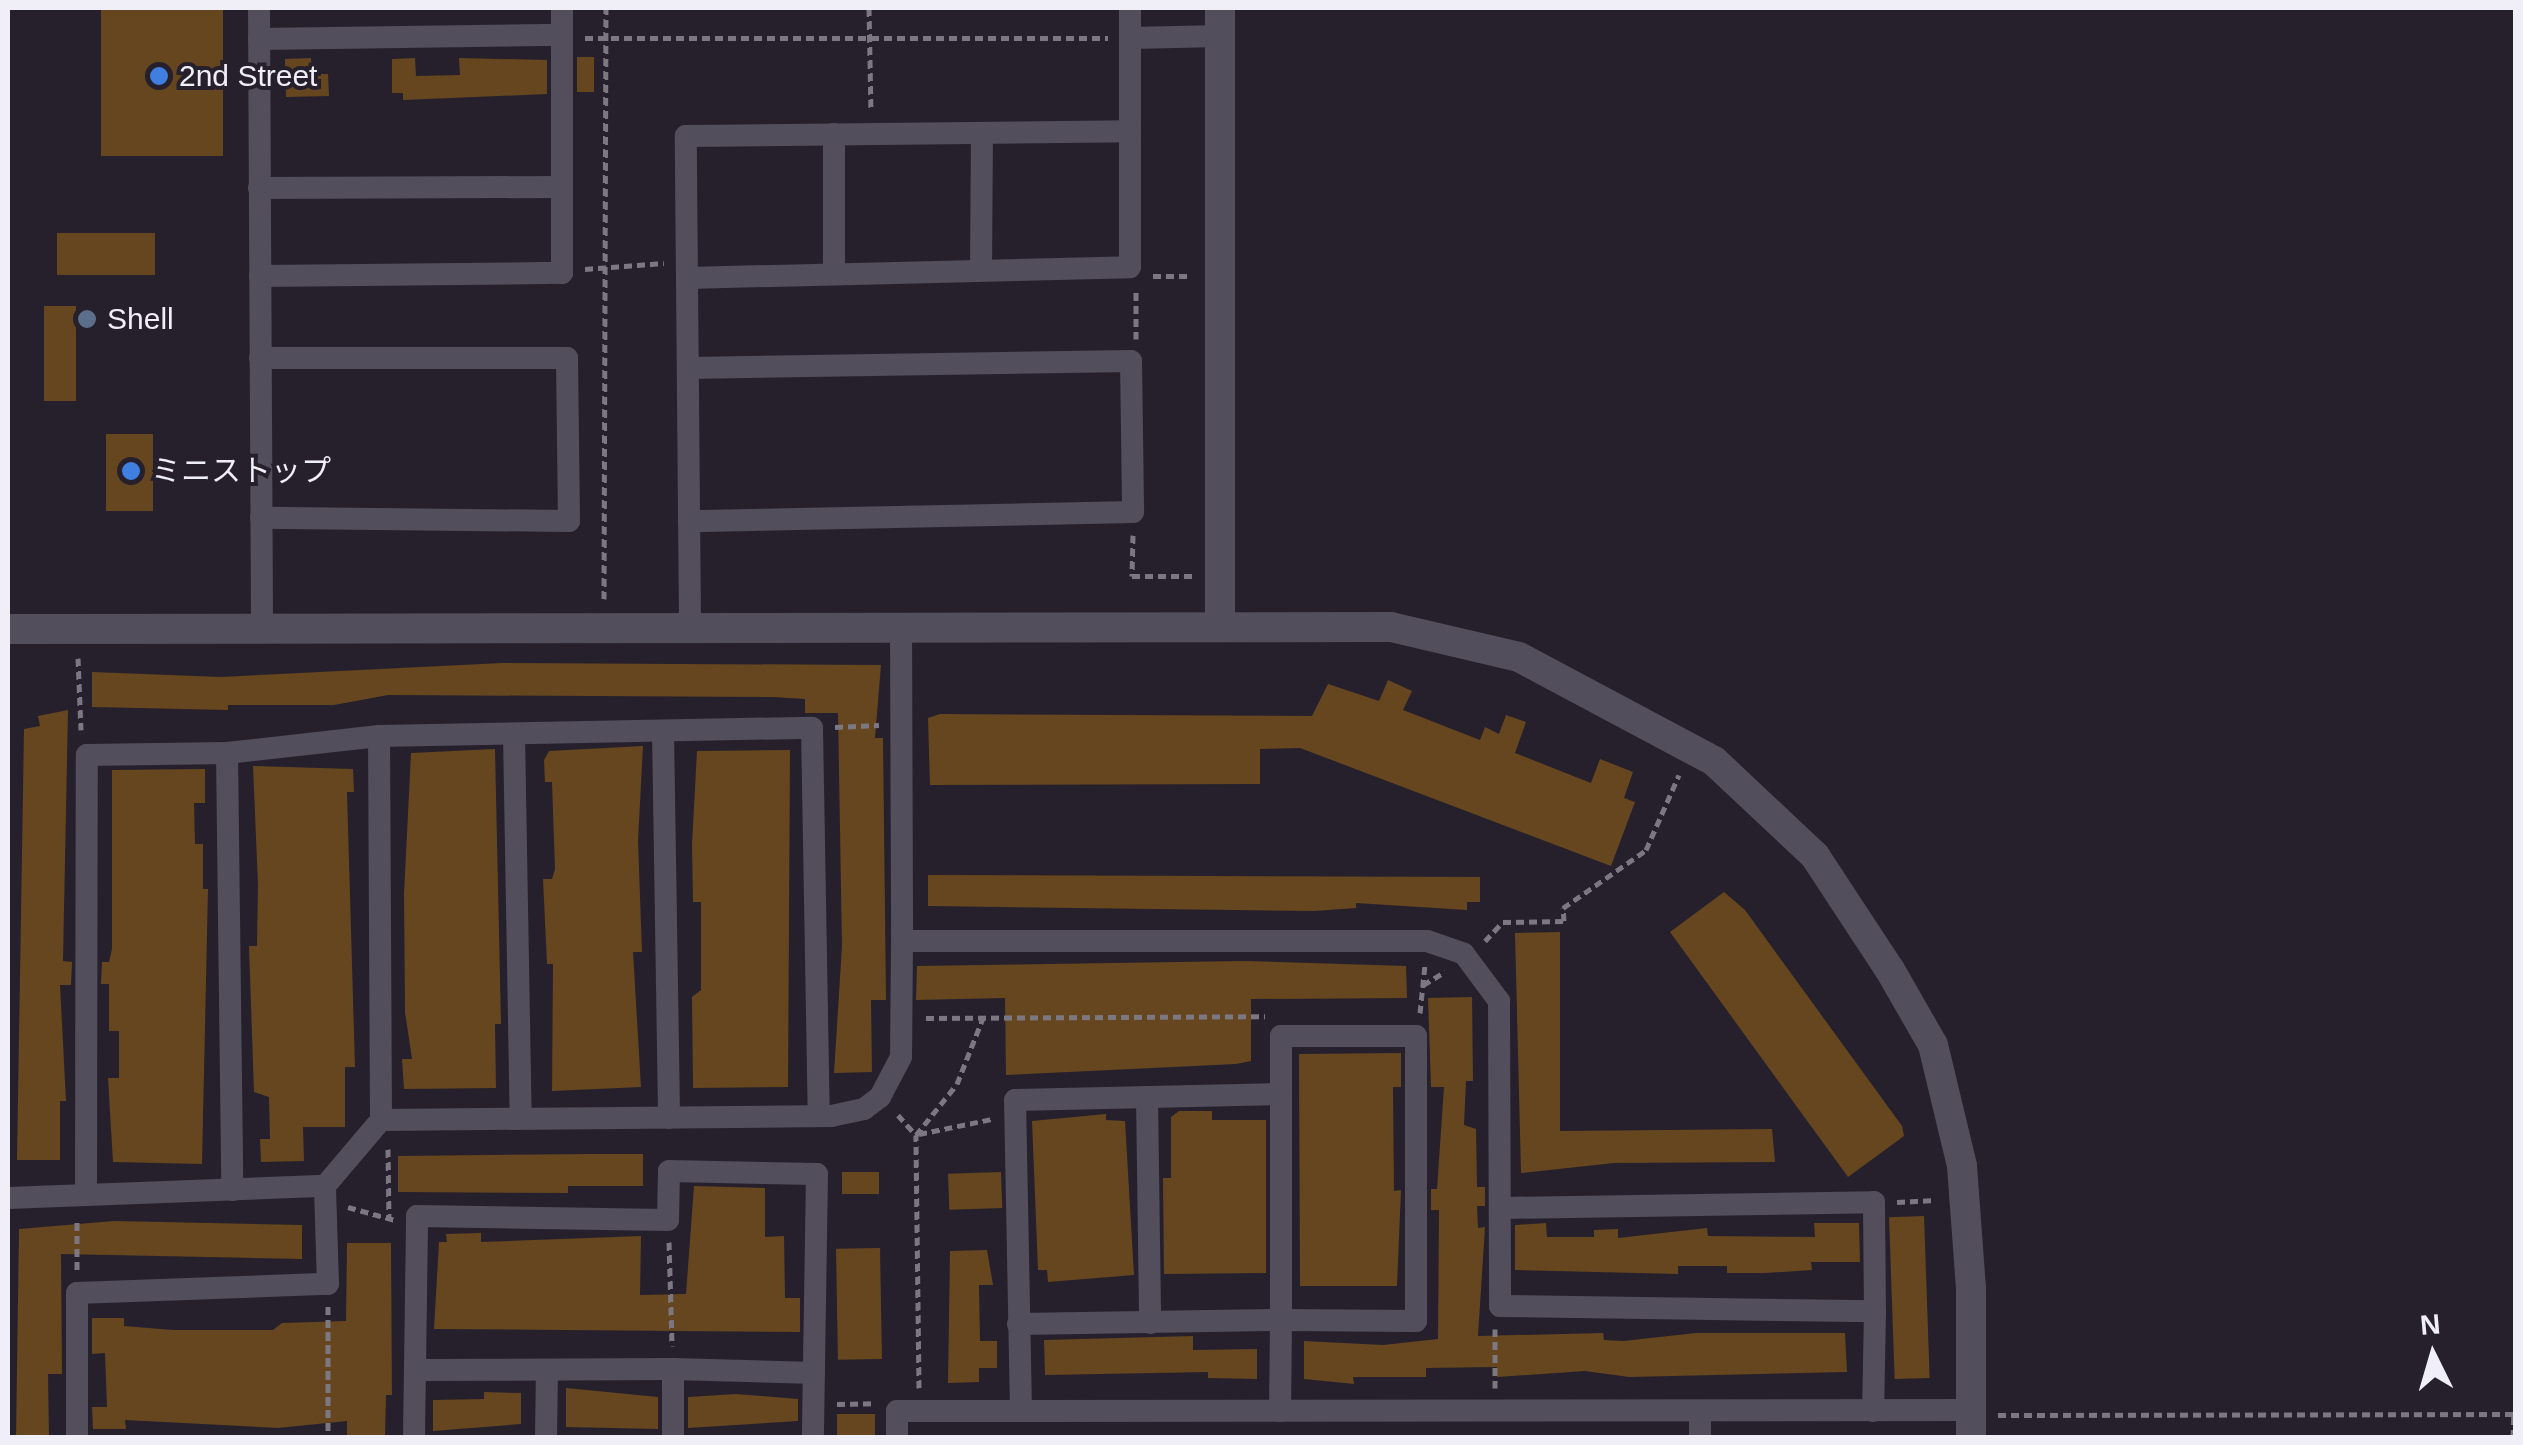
<!DOCTYPE html>
<meta charset="utf-8">
<style>
body{margin:0}
#map{position:relative;width:2523px;height:1445px;overflow:hidden;background:#25202c;font-family:Helvetica,"Noto Sans JP",sans-serif}
div>[style]{position:absolute}
[style*='--x']{left:calc(var(--x)*1px);top:calc(var(--y)*1px);width:calc(var(--w)*1px);rotate:calc(var(--a)*1deg)}
.building>*{inset:0;background:#66461f;transform-origin:0 0}
.path>*{height:5px;margin-top:-2.5px;transform-origin:0;background:repeating-linear-gradient(90deg,#7b7882 0 8px,transparent 0 13px)}
.minor>*{height:22px;margin:-11px;padding:0 11px;transform-origin:11px;border-radius:11px;background:#534e5c}
.tertiary>*{height:30px;margin:-15px;padding:0 15px;transform-origin:15px;border-radius:15px;background:#534e5c}
.dots>*{width:28px;height:28px;translate:-50% -50%;box-sizing:border-box;border:5px solid #25202c;border-radius:50%}
span{translate:-50% -50%;white-space:nowrap;text-align:center;line-height:1.15;-webkit-text-stroke:8px #25202c;paint-order:stroke}
.poi-label{font-size:30px;color:#f0eef6}
.left{translate:0 -50%;text-align:left}
.frame{position:absolute;inset:0;border:10px solid #f0eef6;pointer-events:none}
.north{position:absolute;left:2383px;top:1305px;width:100px;height:100px;-webkit-text-stroke:8px #25202c;paint-order:stroke;rotate:355deg;font-size:28px;font-weight:700;line-height:40px;text-align:center;color:#f0eef6}
.north::after{content:'';display:block;margin:auto;width:35px;height:45px;background:#f0eef6;clip-path:polygon(50% 0,100% 100%,50% 72%,0 100%)}
</style>
<div id="map">
<div class="building">
<i style="left:101px;top:8px;width:122px;height:148px"></i>
<i style="left:594px;top:57px;width:35px;height:17px;rotate:90deg"></i>
<i style="clip-path:polygon(311px 58px,312px 74px,328px 74px,329px 96px,286px 97px,285px 59px)"></i>
<i style="clip-path:polygon(415px 58px,416px 76px,460px 75px,459px 58px,547px 60px,547px 94px,403px 100px,403px 93px,392px 93px,392px 59px)"></i>
<i style="left:57px;top:233px;width:98px;height:42px"></i>
<i style="left:44px;top:306px;width:32px;height:95px"></i>
<i style="left:106px;top:434px;width:47px;height:77px"></i>
<i style="clip-path:polygon(502px 663px,881px 665px,875px 738px,883px 738px,886px 1000px,871px 1000px,872px 1072px,834px 1073px,842px 946px,838px 713px,805px 713px,805px 699px,773px 697px,388px 695px,334px 705px,228px 705px,228px 710px,92px 707px,92px 672px,221px 677px)"></i>
<i style="clip-path:polygon(1388px 680px,1412px 691px,1403px 710px,1480px 740px,1485px 727px,1499px 734px,1506px 715px,1526px 722px,1515px 753px,1591px 783px,1600px 759px,1633px 772px,1624px 798px,1635px 802px,1611px 866px,1300px 748px,1260px 749px,1260px 784px,930px 785px,928px 718px,940px 714px,1312px 716px,1328px 684px,1379px 701px)"></i>
<i style="clip-path:polygon(68px 710px,63px 961px,72px 962px,71px 985px,60px 985px,66px 1101px,60px 1101px,60px 1160px,17px 1160px,24px 729px,40px 726px,38px 716px)"></i>
<i style="clip-path:polygon(643px 746px,638px 841px,642px 952px,633px 952px,641px 1087px,552px 1091px,553px 964px,547px 964px,543px 879px,552px 879px,555px 869px,552px 782px,545px 782px,544px 760px,549px 751px)"></i>
<i style="clip-path:polygon(495px 749px,501px 1024px,495px 1024px,496px 1088px,404px 1089px,402px 1059px,412px 1059px,405px 1012px,404px 894px,411px 753px)"></i>
<i style="clip-path:polygon(790px 750px,788px 1087px,693px 1088px,692px 997px,701px 990px,701px 902px,693px 902px,692px 844px,697px 751px)"></i>
<i style="clip-path:polygon(253px 766px,353px 769px,354px 792px,347px 792px,355px 1067px,345px 1067px,345px 1127px,303px 1127px,304px 1161px,261px 1162px,260px 1139px,270px 1139px,269px 1097px,254px 1092px,249px 946px,257px 946px,258px 885px)"></i>
<i style="clip-path:polygon(205px 769px,205px 803px,194px 803px,195px 844px,203px 844px,203px 889px,208px 889px,202px 1164px,113px 1162px,108px 1078px,119px 1078px,119px 1031px,109px 1031px,109px 984px,101px 984px,102px 962px,109px 962px,112px 949px,112px 770px)"></i>
<i style="clip-path:polygon(928px 875px,1480px 877px,1480px 902px,1467px 902px,1467px 910px,1356px 903px,1356px 908px,1314px 911px,928px 906px)"></i>
<i style="clip-path:polygon(1724px 892px,1745px 910px,1902px 1126px,1904px 1136px,1848px 1177px,1670px 932px)"></i>
<i style="clip-path:polygon(1560px 932px,1560px 1131px,1772px 1129px,1775px 1162px,1614px 1163px,1521px 1173px,1515px 933px)"></i>
<i style="clip-path:polygon(1244px 961px,1406px 966px,1407px 998px,1251px 999px,1251px 1061px,1236px 1064px,1006px 1075px,1005px 998px,916px 1000px,917px 966px)"></i>
<i style="clip-path:polygon(1472px 997px,1473px 1081px,1466px 1081px,1464px 1125px,1476px 1129px,1477px 1187px,1485px 1187px,1485px 1206px,1477px 1206px,1478px 1228px,1485px 1227px,1478px 1336px,1603px 1333px,1604px 1340px,1623px 1341px,1696px 1333px,1845px 1333px,1847px 1372px,1629px 1377px,1585px 1371px,1497px 1377px,1497px 1367px,1426px 1368px,1426px 1377px,1353px 1377px,1354px 1384px,1304px 1379px,1304px 1341px,1383px 1345px,1438px 1339px,1439px 1210px,1431px 1210px,1431px 1189px,1437px 1189px,1444px 1087px,1431px 1087px,1428px 998px)"></i>
<i style="clip-path:polygon(1401px 1053px,1401px 1087px,1393px 1087px,1394px 1191px,1401px 1190px,1397px 1286px,1300px 1286px,1299px 1054px)"></i>
<i style="clip-path:polygon(1179px 1111px,1212px 1111px,1212px 1120px,1266px 1120px,1266px 1273px,1164px 1274px,1163px 1178px,1171px 1178px,1171px 1117px)"></i>
<i style="clip-path:polygon(1106px 1114px,1106px 1120px,1125px 1121px,1134px 1275px,1048px 1282px,1047px 1270px,1038px 1270px,1032px 1121px)"></i>
<i style="clip-path:polygon(590px 1154px,643px 1154px,643px 1186px,568px 1186px,568px 1193px,398px 1192px,398px 1156px)"></i>
<i style="left:842px;top:1172px;width:37px;height:22px"></i>
<i style="left:1001px;top:1172px;width:36px;height:53px;rotate:88deg"></i>
<i style="clip-path:polygon(694px 1186px,765px 1188px,765px 1237px,784px 1236px,785px 1298px,800px 1298px,800px 1332px,434px 1329px,439px 1242px,447px 1242px,446px 1234px,481px 1233px,481px 1242px,641px 1236px,640px 1295px,686px 1294px)"></i>
<i style="left:1924px;top:1216px;width:162px;height:35px;rotate:88deg"></i>
<i style="clip-path:polygon(114px 1221px,302px 1225px,302px 1259px,61px 1254px,62px 1374px,48px 1374px,49px 1438px,16px 1438px,19px 1229px)"></i>
<i style="clip-path:polygon(1546px 1223px,1547px 1237px,1594px 1237px,1594px 1230px,1618px 1229px,1618px 1238px,1707px 1228px,1708px 1236px,1815px 1237px,1814px 1223px,1859px 1223px,1860px 1262px,1811px 1262px,1812px 1270px,1765px 1273px,1727px 1273px,1727px 1266px,1678px 1266px,1678px 1274px,1515px 1270px,1515px 1225px)"></i>
<i style="clip-path:polygon(347px 1243px,391px 1243px,392px 1395px,386px 1395px,385px 1438px,347px 1438px,347px 1421px,278px 1428px,125px 1420px,126px 1429px,93px 1429px,92px 1407px,107px 1407px,105px 1353px,92px 1354px,92px 1318px,124px 1318px,124px 1326px,173px 1330px,273px 1330px,282px 1323px,346px 1321px)"></i>
<i style="left:880px;top:1248px;width:111px;height:44px;rotate:89deg"></i>
<i style="clip-path:polygon(987px 1250px,993px 1285px,979px 1285px,980px 1341px,997px 1341px,997px 1368px,979px 1368px,979px 1382px,948px 1383px,950px 1251px)"></i>
<i style="clip-path:polygon(1193px 1336px,1193px 1350px,1257px 1349px,1257px 1379px,1208px 1378px,1208px 1372px,1045px 1375px,1044px 1340px)"></i>
<i style="clip-path:polygon(566px 1388px,658px 1397px,658px 1429px,566px 1427px)"></i>
<i style="clip-path:polygon(484px 1392px,521px 1393px,521px 1424px,433px 1431px,433px 1400px,484px 1399px)"></i>
<i style="clip-path:polygon(736px 1394px,798px 1399px,798px 1421px,688px 1428px,688px 1397px)"></i>
<i style="left:875px;top:1414px;width:24px;height:38px;rotate:90deg"></i>
</div>
<div class="path">
<i style="--x:869;--y:8;--w:103;--a:88.9"></i>
<i style="--x:585;--y:38;--w:523;--a:0"></i>
<i style="--x:585;--y:269;--w:79;--a:-4.3"></i>
<i style="--x:1153;--y:276;--w:39;--a:0"></i>
<i style="--x:1136;--y:339;--w:49;--a:-90"></i>
<i style="--x:1133;--y:535;--w:41;--a:91.4"></i>
<i style="--x:1132;--y:576;--w:63;--a:0"></i>
<i style="--x:604;--y:599;--w:591;--a:-89.81"></i>
<i style="--x:78;--y:658;--w:72;--a:87.6"></i>
<i style="--x:835;--y:727;--w:44;--a:-2.6"></i>
<i style="--x:1485;--y:941;--w:26;--a:-47"></i>
<i style="--x:1503;--y:922;--w:61;--a:-0.9"></i>
<i style="--x:1564;--y:921;--w:13;--a:-94"></i>
<i style="--x:1563;--y:908;--w:101;--a:-34.9"></i>
<i style="--x:1646;--y:850;--w:82;--a:-66.3"></i>
<i style="--x:1423;--y:985;--w:26;--a:-31"></i>
<i style="--x:1420;--y:1013;--w:48;--a:-84.1"></i>
<i style="--x:926;--y:1018;--w:339;--a:-0.3"></i>
<i style="--x:898;--y:1115;--w:27;--a:48"></i>
<i style="--x:919;--y:1134;--w:75;--a:-11.6"></i>
<i style="--x:388;--y:1149;--w:69;--a:89.2"></i>
<i style="--x:1897;--y:1202;--w:39;--a:-3"></i>
<i style="--x:348;--y:1207;--w:49;--a:15.5"></i>
<i style="--x:669;--y:1242;--w:104;--a:88.3"></i>
<i style="--x:77;--y:1270;--w:49;--a:-90"></i>
<i style="--x:328;--y:1306;--w:132;--a:90"></i>
<i style="--x:919;--y:1388;--w:253;--a:-90.7"></i>
<i style="--x:916;--y:1135;--w:65;--a:-51.2"></i>
<i style="--x:957;--y:1084;--w:71;--a:-68.5"></i>
<i style="--x:1495;--y:1388;--w:59;--a:-90"></i>
<i style="--x:837;--y:1404;--w:39;--a:-1"></i>
<i style="--x:1998;--y:1415;--w:518;--a:-0.11"></i>
<i style="--x:2513;--y:1438;--w:24;--a:-88"></i>
</div>
<div class="minor">
<i style="--x:259;--y:8;--w:617;--a:89.72"></i>
<i style="--x:1130;--y:38;--w:91;--a:-1.3"></i>
<i style="--x:259;--y:39;--w:303;--a:-0.8"></i>
<i style="--x:259;--y:188;--w:303;--a:-0.2"></i>
<i style="--x:981;--y:270;--w:137;--a:-89.6"></i>
<i style="--x:834;--y:274;--w:140;--a:-90"></i>
<i style="--x:260;--y:276;--w:302;--a:-0.6"></i>
<i style="--x:562;--y:273;--w:265;--a:-90"></i>
<i style="--x:687;--y:278;--w:443;--a:-1.4"></i>
<i style="--x:1130;--y:267;--w:259;--a:-90"></i>
<i style="--x:260;--y:358;--w:307;--a:0"></i>
<i style="--x:567;--y:358;--w:163;--a:89.3"></i>
<i style="--x:569;--y:521;--w:308;--a:-179.4"></i>
<i style="--x:688;--y:368;--w:443;--a:-0.9"></i>
<i style="--x:1131;--y:361;--w:151;--a:89.2"></i>
<i style="--x:1133;--y:512;--w:444;--a:178.8"></i>
<i style="--x:690;--y:625;--w:489;--a:-90.5"></i>
<i style="--x:686;--y:136;--w:444;--a:-0.6"></i>
<i style="--x:901;--y:628;--w:313;--a:89.8"></i>
<i style="--x:663;--y:731;--w:387;--a:89.1"></i>
<i style="--x:514;--y:734;--w:384;--a:89"></i>
<i style="--x:379;--y:736;--w:433;--a:-1.1"></i>
<i style="--x:812;--y:728;--w:388;--a:89"></i>
<i style="--x:227;--y:753;--w:437;--a:89.3"></i>
<i style="--x:1147;--y:1097;--w:226;--a:89.2"></i>
<i style="--x:86;--y:1195;--w:440;--a:-89.9"></i>
<i style="--x:87;--y:755;--w:140;--a:-0.8"></i>
<i style="--x:227;--y:753;--w:153;--a:-6.4"></i>
<i style="--x:379;--y:736;--w:384;--a:89.7"></i>
<i style="--x:8;--y:1198;--w:317;--a:-2.2"></i>
<i style="--x:1502;--y:1208;--w:372;--a:-0.9"></i>
<i style="--x:1874;--y:1202;--w:109;--a:89.5"></i>
<i style="--x:1018;--y:1324;--w:263;--a:-0.9"></i>
<i style="--x:1281;--y:1320;--w:135;--a:0.4"></i>
<i style="--x:1416;--y:1321;--w:285;--a:-90"></i>
<i style="--x:1416;--y:1036;--w:135;--a:180"></i>
<i style="--x:1281;--y:1036;--w:284;--a:90"></i>
<i style="--x:1281;--y:1320;--w:91;--a:90.6"></i>
<i style="--x:673;--y:1369;--w:141;--a:1.6"></i>
<i style="--x:415;--y:1370;--w:258;--a:-0.2"></i>
<i style="--x:673;--y:1369;--w:69;--a:90"></i>
<i style="--x:1021;--y:1411;--w:311;--a:-91.1"></i>
<i style="--x:1015;--y:1100;--w:265;--a:-1.3"></i>
<i style="--x:77;--y:1438;--w:145;--a:-90"></i>
<i style="--x:77;--y:1293;--w:251;--a:-2.1"></i>
<i style="--x:328;--y:1284;--w:98;--a:-91.8"></i>
<i style="--x:325;--y:1186;--w:87;--a:-49.7"></i>
<i style="--x:381;--y:1120;--w:450;--a:-0.5"></i>
<i style="--x:831;--y:1116;--w:34;--a:-12"></i>
<i style="--x:864;--y:1109;--w:20;--a:-37"></i>
<i style="--x:880;--y:1097;--w:45;--a:-62.3"></i>
<i style="--x:901;--y:1057;--w:116;--a:-89.5"></i>
<i style="--x:902;--y:941;--w:525;--a:0"></i>
<i style="--x:1427;--y:941;--w:39;--a:19"></i>
<i style="--x:1464;--y:954;--w:59;--a:53.3"></i>
<i style="--x:1499;--y:1001;--w:305;--a:89.8"></i>
<i style="--x:1500;--y:1306;--w:375;--a:0.8"></i>
<i style="--x:1875;--y:1311;--w:100;--a:91.1"></i>
<i style="--x:414;--y:1438;--w:222;--a:-89.2"></i>
<i style="--x:417;--y:1216;--w:251;--a:0.9"></i>
<i style="--x:668;--y:1220;--w:49;--a:-88.8"></i>
<i style="--x:669;--y:1171;--w:148;--a:1.2"></i>
<i style="--x:817;--y:1174;--w:264;--a:90.9"></i>
<i style="--x:546;--y:1438;--w:68;--a:-89.2"></i>
<i style="--x:897;--y:1438;--w:27;--a:-90"></i>
<i style="--x:897;--y:1411;--w:1074;--a:-0.05"></i>
<i style="--x:1700;--y:1438;--w:27;--a:-90"></i>
</div>
<div class="tertiary">
<i style="--x:1220;--y:626;--w:618;--a:-90"></i>
<i style="--x:8;--y:629;--w:1383;--a:-0.08"></i>
<i style="--x:1391;--y:627;--w:131;--a:13.2"></i>
<i style="--x:1519;--y:657;--w:221;--a:28.1"></i>
<i style="--x:1714;--y:761;--w:139;--a:43.2"></i>
<i style="--x:1815;--y:856;--w:136;--a:56.7"></i>
<i style="--x:1890;--y:970;--w:86;--a:60.2"></i>
<i style="--x:1933;--y:1045;--w:124;--a:76.5"></i>
<i style="--x:1962;--y:1166;--w:123;--a:85.8"></i>
<i style="--x:1971;--y:1289;--w:149;--a:90"></i>
</div>
<div class="dots">
<i style="left:159px;top:76px;background:#3f7fe0"></i>
<i style="left:87px;top:319px;background:#5c6f8a"></i>
<i style="left:131px;top:471px;background:#3f7fe0"></i>
</div>
<div class="poi-label">
<span class="left" style="left:179px;top:76px">2nd Street</span>
<span class="left" style="left:107px;top:319px">Shell</span>
<span class="left" style="left:151px;top:471px">ミニストップ</span>
</div>
<div class="frame"></div>
<div class="north">N</div>
</div>
